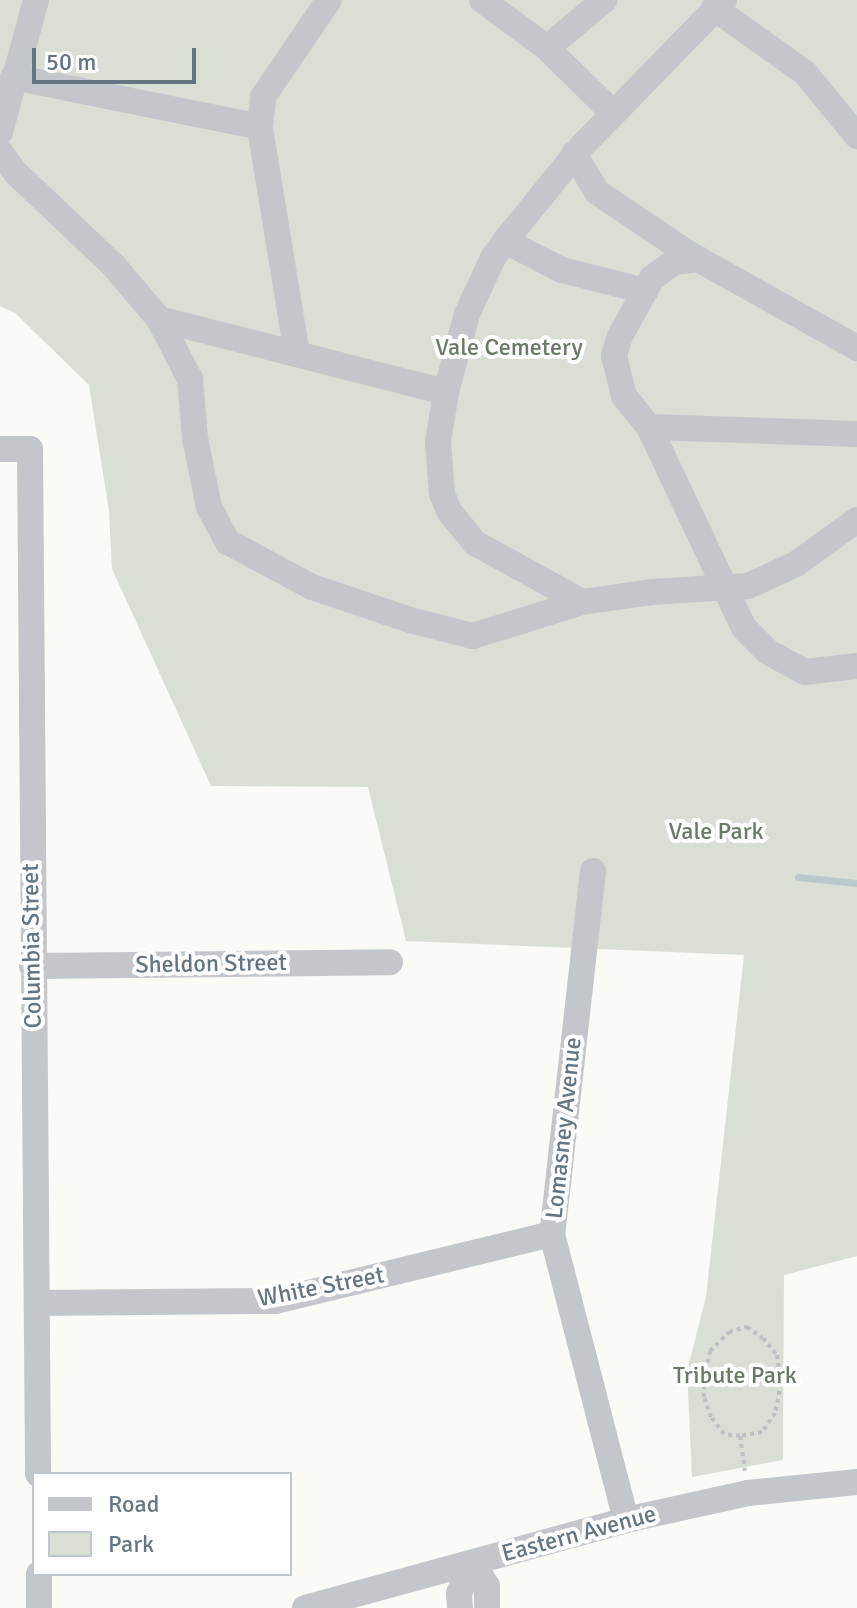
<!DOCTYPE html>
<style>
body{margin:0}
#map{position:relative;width:857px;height:1608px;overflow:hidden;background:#fafaf7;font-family:Signika,sans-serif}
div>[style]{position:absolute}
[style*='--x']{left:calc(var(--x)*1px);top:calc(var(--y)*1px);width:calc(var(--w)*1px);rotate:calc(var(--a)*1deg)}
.green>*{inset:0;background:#dadfd6}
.stream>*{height:7px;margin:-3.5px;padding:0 3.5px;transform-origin:3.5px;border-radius:3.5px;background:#bbc8cc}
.path>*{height:4px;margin-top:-2px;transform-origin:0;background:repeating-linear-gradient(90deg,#bdc0c2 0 4px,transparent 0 8px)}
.minor>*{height:26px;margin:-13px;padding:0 13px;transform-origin:13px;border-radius:13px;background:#c3c7cb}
span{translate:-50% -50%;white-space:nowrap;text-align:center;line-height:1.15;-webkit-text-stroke:8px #fff;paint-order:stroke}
.park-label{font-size:24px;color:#687a64}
.street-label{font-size:24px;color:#657682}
.legend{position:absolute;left:32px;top:1472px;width:260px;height:104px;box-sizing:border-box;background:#fff;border:2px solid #c1c8cd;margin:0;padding:10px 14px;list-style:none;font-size:24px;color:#657682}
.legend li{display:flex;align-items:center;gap:16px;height:40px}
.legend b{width:40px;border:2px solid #c1c8cd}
.scale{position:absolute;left:32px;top:48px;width:164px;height:36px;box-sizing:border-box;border:4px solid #657682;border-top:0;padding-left:10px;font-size:24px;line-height:28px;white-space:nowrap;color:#657682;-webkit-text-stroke:6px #fff;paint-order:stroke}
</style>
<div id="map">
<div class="green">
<i style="clip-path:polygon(0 0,857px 0,857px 1256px,784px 1275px,783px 1460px,692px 1477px,687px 1371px,706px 1297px,744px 955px,406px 941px,368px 787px,211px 786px,112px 569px,109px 511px,89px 385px,15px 313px,0 306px)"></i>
</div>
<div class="stream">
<i style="--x:798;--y:877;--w:59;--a:5.8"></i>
</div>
<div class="path">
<i style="--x:747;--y:1327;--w:19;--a:35"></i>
<i style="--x:763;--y:1338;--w:22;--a:51"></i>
<i style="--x:777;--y:1355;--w:28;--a:82"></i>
<i style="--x:781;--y:1383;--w:31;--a:101"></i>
<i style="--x:775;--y:1413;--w:23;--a:124"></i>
<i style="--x:762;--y:1432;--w:22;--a:170"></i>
<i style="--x:740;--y:1436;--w:16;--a:-173"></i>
<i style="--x:724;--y:1434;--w:21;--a:-127"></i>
<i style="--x:711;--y:1417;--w:21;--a:-109"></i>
<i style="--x:704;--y:1397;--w:19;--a:-90"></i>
<i style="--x:704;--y:1378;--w:28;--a:-77"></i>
<i style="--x:710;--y:1351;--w:27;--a:-45"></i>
<i style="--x:729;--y:1332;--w:19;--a:-16"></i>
<i style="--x:740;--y:1436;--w:35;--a:82"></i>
</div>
<div class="minor">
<i style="--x:482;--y:0;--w:81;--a:36.4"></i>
<i style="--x:547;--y:48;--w:93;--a:44.6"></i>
<i style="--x:714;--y:8;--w:112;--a:35.5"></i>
<i style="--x:805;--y:73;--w:82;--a:50.5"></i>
<i style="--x:547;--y:48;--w:75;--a:-40.1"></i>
<i style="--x:13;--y:77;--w:252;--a:11.4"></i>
<i style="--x:0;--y:132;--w:137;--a:-74.7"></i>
<i style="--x:0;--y:152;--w:26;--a:53"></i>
<i style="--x:16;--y:173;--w:135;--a:43.5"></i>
<i style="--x:114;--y:266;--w:70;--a:49.7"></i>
<i style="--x:159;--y:319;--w:68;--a:62.7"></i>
<i style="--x:190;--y:379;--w:59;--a:85.2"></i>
<i style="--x:195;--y:438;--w:70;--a:78.5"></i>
<i style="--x:209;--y:507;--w:40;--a:62"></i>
<i style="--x:228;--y:542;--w:95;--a:28.2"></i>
<i style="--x:312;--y:587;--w:103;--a:18.6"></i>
<i style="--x:410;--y:620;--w:65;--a:14.3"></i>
<i style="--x:473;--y:636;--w:114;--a:-17.3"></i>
<i style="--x:582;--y:602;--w:70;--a:-8.2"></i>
<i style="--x:651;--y:592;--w:97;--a:-3.5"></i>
<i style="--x:748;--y:586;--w:53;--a:-24.6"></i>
<i style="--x:796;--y:564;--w:75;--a:-35.8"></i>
<i style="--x:574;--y:154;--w:44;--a:58.8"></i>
<i style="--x:597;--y:192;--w:111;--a:34"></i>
<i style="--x:689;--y:254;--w:193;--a:29.2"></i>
<i style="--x:505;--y:241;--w:64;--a:27"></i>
<i style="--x:562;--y:270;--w:86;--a:14.2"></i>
<i style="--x:699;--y:259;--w:25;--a:173"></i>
<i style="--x:674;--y:262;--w:27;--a:144"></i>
<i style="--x:652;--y:278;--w:66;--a:118.9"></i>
<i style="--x:620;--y:336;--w:21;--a:107"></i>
<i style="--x:614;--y:356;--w:41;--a:76"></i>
<i style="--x:624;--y:396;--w:40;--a:51"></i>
<i style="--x:649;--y:427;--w:222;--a:64.7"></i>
<i style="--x:744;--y:628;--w:34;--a:45"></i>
<i style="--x:768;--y:652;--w:42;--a:28.4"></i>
<i style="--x:805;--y:672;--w:52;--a:-6.6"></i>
<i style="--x:159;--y:319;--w:296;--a:14.3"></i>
<i style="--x:297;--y:354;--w:230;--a:-99.3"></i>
<i style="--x:260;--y:127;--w:30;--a:-84"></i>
<i style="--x:263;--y:97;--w:117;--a:-55.8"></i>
<i style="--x:649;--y:427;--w:208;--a:1.9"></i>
<i style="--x:0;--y:449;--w:30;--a:0"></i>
<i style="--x:30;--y:449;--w:1025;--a:89.55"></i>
<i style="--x:582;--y:602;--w:122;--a:-151.1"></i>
<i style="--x:475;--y:543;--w:41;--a:-129.1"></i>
<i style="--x:449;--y:511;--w:18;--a:-112"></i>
<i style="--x:442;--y:494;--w:52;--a:-94.4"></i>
<i style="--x:438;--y:442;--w:51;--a:-80.9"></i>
<i style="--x:446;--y:392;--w:81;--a:-74.9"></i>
<i style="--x:467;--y:314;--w:62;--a:-65.1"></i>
<i style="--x:493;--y:258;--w:21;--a:-55"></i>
<i style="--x:505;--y:241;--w:122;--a:-51"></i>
<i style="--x:582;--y:146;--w:204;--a:-45.8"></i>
<i style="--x:593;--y:871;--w:365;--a:96.4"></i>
<i style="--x:552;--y:1234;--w:295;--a:75.5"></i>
<i style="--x:32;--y:966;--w:358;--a:-0.6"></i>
<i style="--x:38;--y:1303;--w:237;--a:-0.5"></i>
<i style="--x:275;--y:1301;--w:285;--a:-13.6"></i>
<i style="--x:473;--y:1563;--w:27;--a:59"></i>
<i style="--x:487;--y:1586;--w:22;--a:90"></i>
<i style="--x:39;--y:1574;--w:34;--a:90"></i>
<i style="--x:305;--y:1608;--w:333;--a:-15.3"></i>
<i style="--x:626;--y:1520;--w:125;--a:-12.5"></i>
<i style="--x:748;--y:1493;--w:110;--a:-5.8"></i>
<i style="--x:460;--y:1608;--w:15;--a:-94"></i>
<i style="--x:459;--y:1593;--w:33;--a:-65"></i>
</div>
<div class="park-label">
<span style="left:509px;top:348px">Vale Cemetery</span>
<span style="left:716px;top:832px">Vale Park</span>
<span style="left:735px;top:1376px">Tribute Park</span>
</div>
<div class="street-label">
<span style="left:32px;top:946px;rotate:-91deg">Columbia Street</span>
<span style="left:211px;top:964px;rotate:-1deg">Sheldon Street</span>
<span style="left:564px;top:1128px;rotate:-84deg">Lomasney Avenue</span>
<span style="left:321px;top:1287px;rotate:-11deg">White Street</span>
<span style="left:579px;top:1534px;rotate:-15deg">Eastern Avenue</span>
</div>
<ul class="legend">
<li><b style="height:10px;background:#c3c7cb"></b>Road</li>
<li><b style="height:22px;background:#dadfd6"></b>Park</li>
</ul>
<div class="scale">50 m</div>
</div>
